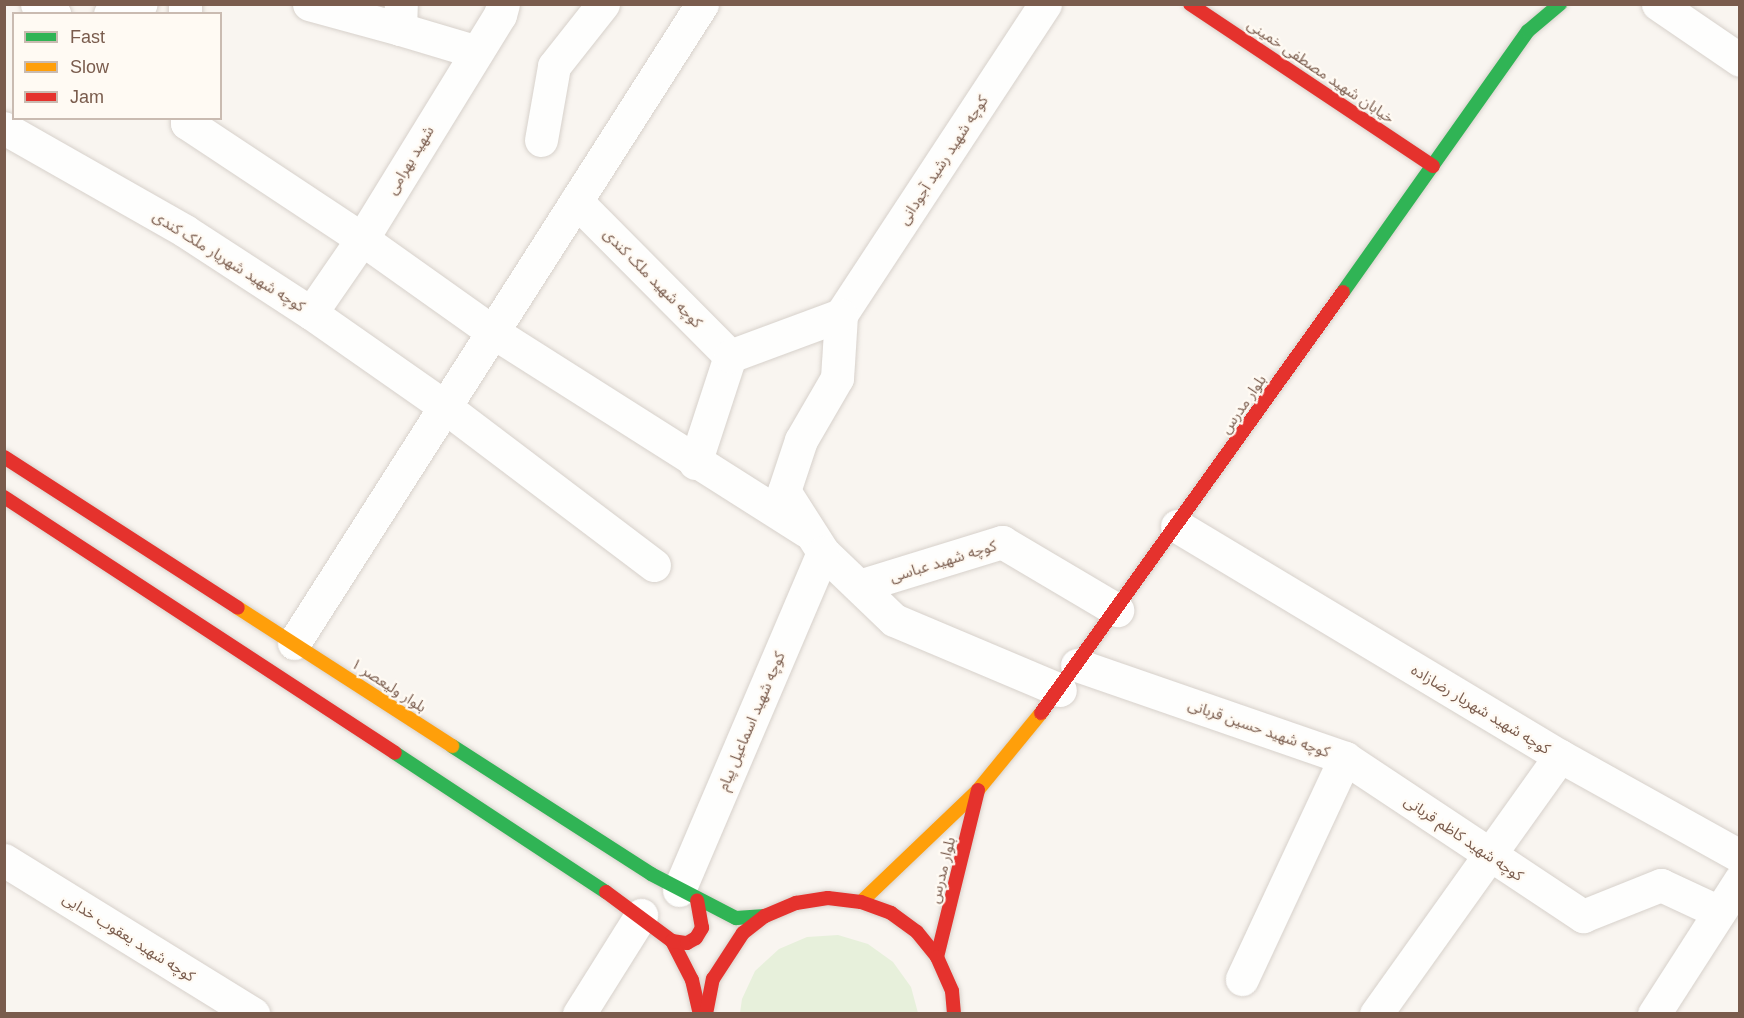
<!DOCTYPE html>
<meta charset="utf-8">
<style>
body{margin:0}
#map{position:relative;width:1744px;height:1018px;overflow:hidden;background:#f9f5f0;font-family:Helvetica,"Noto Sans Arabic",sans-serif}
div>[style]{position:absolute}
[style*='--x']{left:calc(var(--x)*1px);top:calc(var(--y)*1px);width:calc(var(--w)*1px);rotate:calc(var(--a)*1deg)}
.green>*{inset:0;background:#e7f0db}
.roads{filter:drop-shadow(0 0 2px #d7d1cb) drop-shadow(0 0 2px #d7d1cb)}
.street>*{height:33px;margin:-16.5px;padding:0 16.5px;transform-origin:16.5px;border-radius:16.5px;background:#fefefd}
.fast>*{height:14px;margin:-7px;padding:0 7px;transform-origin:7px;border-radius:7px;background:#30b455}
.slow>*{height:14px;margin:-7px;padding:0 7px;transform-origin:7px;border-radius:7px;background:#ff9f0a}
.jam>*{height:14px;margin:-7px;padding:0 7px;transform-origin:7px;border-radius:7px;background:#e5322d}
span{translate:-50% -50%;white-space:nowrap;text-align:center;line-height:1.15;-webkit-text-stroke:4.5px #fffaf3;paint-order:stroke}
.street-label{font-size:15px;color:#7a5c4d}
.frame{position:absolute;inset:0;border:6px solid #7a5c4d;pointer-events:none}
.legend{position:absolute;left:12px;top:12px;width:210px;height:108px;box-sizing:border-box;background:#fffaf3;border:2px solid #cabbb1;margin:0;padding:8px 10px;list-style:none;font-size:18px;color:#7a5c4d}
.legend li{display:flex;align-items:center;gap:12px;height:30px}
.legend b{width:30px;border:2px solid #cabbb1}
</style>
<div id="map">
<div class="green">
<i style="clip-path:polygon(838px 935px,868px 944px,893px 962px,911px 987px,918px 1013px,740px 1013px,742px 999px,755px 971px,779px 949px,807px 937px)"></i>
</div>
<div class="roads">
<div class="street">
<i style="--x:37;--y:4;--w:20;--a:30"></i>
<i style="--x:185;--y:4;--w:10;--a:90"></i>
<i style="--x:309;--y:4;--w:94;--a:15.4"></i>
<i style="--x:400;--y:29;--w:25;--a:-88"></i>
<i style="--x:1045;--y:4;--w:372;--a:123.3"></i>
<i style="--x:841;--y:315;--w:63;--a:93.6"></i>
<i style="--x:837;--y:378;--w:72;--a:120.1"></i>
<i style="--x:801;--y:440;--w:54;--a:108.4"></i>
<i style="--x:784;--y:491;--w:72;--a:57.4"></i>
<i style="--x:823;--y:552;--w:98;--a:43.8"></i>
<i style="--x:894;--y:620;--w:180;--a:22.9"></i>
<i style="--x:1658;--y:4;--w:99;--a:34.3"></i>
<i style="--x:110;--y:14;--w:32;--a:-18"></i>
<i style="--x:400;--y:29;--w:80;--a:16.6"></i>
<i style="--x:187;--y:118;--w:5;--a:90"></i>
<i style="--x:187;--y:123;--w:210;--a:33.5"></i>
<i style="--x:362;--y:239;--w:161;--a:35.4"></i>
<i style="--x:493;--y:332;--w:371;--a:32.4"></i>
<i style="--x:4;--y:128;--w:208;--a:29.6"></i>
<i style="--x:185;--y:231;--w:150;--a:33.1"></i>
<i style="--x:311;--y:313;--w:164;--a:35"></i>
<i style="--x:445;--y:407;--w:262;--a:37.1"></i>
<i style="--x:541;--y:140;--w:75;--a:-80"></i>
<i style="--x:554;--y:66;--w:79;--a:-51.7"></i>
<i style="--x:576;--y:201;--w:218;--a:45.2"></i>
<i style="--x:311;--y:313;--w:90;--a:-55.4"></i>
<i style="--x:362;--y:239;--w:263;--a:-58.4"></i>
<i style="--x:500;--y:15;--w:11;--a:-75"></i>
<i style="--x:695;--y:463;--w:113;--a:-71.9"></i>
<i style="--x:730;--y:356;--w:118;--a:-20.3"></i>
<i style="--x:1177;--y:526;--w:447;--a:31"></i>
<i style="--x:1560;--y:756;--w:317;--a:125.5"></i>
<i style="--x:859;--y:586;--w:150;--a:-17.1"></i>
<i style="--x:1002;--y:542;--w:134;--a:30.6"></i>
<i style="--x:294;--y:643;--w:758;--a:-57.44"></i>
<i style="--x:1077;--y:665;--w:284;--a:19.1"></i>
<i style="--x:1345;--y:758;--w:244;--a:115"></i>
<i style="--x:1560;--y:756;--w:206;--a:29.1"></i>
<i style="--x:1345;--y:758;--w:286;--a:33.6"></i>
<i style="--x:1583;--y:916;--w:84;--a:-21.7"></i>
<i style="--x:1661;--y:885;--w:64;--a:25"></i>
<i style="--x:4;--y:860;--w:293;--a:31.7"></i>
<i style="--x:679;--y:890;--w:367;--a:-66.9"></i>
<i style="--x:579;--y:1014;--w:117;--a:-57.9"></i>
<i style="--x:1654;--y:1014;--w:159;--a:-57.3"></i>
</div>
<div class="fast">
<i style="--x:1343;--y:292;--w:320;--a:-54.7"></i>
<i style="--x:1528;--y:31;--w:42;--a:-40.2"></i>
<i style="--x:452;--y:746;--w:237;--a:32.7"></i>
<i style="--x:651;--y:874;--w:96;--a:27.4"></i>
<i style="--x:736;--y:918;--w:29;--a:-4"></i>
<i style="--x:395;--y:753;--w:253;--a:33.4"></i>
</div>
<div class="slow">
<i style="--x:238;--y:608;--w:255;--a:32.8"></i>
<i style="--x:861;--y:902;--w:162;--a:-43.7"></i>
<i style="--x:978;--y:790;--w:99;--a:-50.7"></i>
</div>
<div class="jam">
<i style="--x:1190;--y:4;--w:292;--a:33.7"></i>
<i style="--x:4;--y:457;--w:278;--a:32.8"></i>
<i style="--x:4;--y:497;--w:467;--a:33.2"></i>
<i style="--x:1041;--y:713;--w:518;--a:-54.35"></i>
<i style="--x:606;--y:892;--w:82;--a:36.6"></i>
<i style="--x:672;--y:941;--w:44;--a:62.9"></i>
<i style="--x:692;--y:980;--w:35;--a:77"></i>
<i style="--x:672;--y:941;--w:15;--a:8"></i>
<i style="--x:687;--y:943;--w:10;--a:-29"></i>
<i style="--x:696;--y:938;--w:12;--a:-59"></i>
<i style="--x:702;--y:928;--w:28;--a:-100"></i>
<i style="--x:937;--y:957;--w:172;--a:-76.2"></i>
<i style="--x:706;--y:1014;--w:36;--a:-79"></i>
<i style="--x:713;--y:979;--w:55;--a:-56.9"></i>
<i style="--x:743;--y:933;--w:28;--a:-38"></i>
<i style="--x:765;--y:916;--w:34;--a:-23"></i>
<i style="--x:796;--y:903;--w:32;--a:-9"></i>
<i style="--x:828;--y:898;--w:33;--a:7"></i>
<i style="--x:861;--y:902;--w:32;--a:20"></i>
<i style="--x:891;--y:913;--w:32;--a:36"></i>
<i style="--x:917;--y:932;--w:32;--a:51"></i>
<i style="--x:937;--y:957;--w:37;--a:66"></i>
<i style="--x:952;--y:991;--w:23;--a:85"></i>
</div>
</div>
<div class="street-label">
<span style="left:1321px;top:71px;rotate:34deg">خیابان شهید مصطفی خمینی</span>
<span style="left:410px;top:160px;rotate:-59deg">شهید بهرامی</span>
<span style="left:943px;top:160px;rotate:-57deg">کوچه شهید رشید آجودانی</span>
<span style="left:229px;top:261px;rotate:32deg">کوچه شهید شهریار ملک کندی</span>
<span style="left:653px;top:278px;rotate:45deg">کوچه شهید ملک کندی</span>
<span style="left:1243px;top:404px;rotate:-55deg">بلوار مدرس</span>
<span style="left:943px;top:561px;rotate:-17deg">کوچه شهید عباسی</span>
<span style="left:389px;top:685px;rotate:33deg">بلوار ولیعصر ۱</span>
<span style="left:1481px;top:709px;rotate:31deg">کوچه شهید شهریار رضازاده</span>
<span style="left:751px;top:721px;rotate:-67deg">کوچه شهید اسماعیل پیام</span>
<span style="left:1259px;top:728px;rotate:19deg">کوچه شهید حسین قربانی</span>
<span style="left:1464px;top:838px;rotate:34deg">کوچه شهید کاظم قربانی</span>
<span style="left:942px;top:870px;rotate:-76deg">بلوار مدرس</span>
<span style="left:129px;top:937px;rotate:32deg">کوچه شهید یعقوب خدایی</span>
</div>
<div class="frame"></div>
<ul class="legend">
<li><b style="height:8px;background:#30b455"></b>Fast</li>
<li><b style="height:8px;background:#ff9f0a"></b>Slow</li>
<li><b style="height:8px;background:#e5322d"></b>Jam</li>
</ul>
</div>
